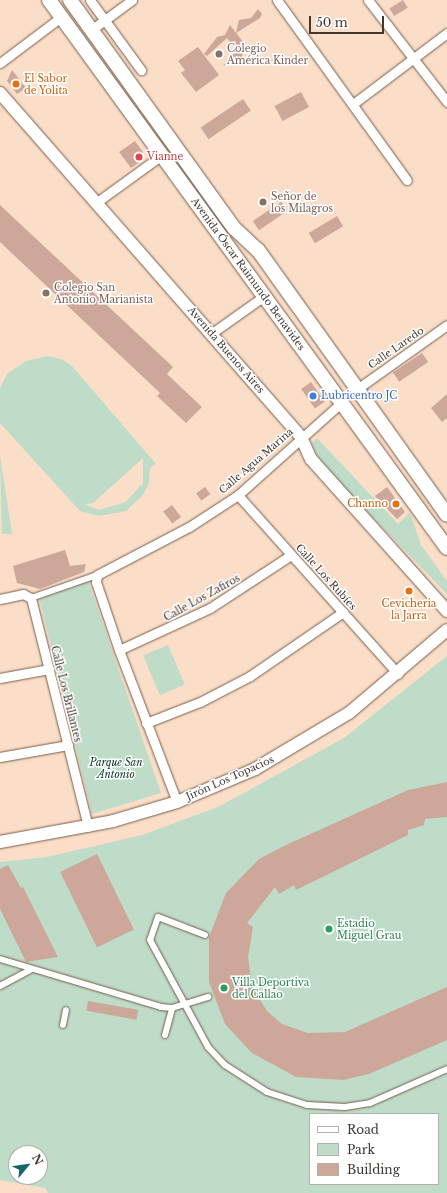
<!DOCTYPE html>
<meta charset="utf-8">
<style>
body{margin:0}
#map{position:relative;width:447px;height:1193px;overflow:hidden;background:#fbdec8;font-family:"Libre Baskerville",serif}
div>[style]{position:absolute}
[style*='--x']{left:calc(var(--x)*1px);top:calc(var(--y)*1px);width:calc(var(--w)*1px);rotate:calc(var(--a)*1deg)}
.green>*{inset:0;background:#bedcc8;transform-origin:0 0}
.building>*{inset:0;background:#cda79a;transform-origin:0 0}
.roads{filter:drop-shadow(0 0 1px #775e4b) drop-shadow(0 0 1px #775e4b)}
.pedestrian>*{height:6px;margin:-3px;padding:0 3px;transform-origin:3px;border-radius:3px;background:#fff}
.minor>*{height:9px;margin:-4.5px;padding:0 4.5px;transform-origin:4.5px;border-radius:4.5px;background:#fff}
.secondary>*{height:12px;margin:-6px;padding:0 6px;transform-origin:6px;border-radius:6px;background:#fff}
.primary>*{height:14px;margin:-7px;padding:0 7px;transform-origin:7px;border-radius:7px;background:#fff}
.dots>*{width:11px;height:11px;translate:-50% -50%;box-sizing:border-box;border:2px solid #fff;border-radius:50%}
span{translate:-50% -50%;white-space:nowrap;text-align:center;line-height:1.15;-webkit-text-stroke:3px #fff;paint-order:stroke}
.education-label{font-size:10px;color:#785e54}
.left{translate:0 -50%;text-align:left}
.food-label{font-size:10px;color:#c56008}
.right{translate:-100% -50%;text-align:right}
.health-label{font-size:10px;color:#be3a42}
.street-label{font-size:10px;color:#42362d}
.shop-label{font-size:10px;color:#366cbe}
.park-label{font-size:10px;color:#08351e;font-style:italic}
.leisure-label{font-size:10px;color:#27864d}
.legend{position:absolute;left:309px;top:1113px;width:130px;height:72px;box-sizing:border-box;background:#fff;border:1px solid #b3afab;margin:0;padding:5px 7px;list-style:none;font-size:12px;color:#42362d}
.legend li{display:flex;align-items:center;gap:8px;height:20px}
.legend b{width:20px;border:1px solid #b3afab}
.north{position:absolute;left:8px;top:1145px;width:40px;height:40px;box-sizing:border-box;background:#fff;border:1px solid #b3afab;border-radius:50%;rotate:61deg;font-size:11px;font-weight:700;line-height:16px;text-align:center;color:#42362d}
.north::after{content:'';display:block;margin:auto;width:14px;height:18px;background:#166568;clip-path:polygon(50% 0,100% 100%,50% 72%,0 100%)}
.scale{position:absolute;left:309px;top:16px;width:75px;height:18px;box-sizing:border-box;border:2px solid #42362d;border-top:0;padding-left:5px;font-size:12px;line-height:14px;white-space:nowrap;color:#42362d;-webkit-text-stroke:3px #fff;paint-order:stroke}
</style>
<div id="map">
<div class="green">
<i style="clip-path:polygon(evenodd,47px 356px,61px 359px,72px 366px,156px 464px,150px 468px,149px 483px,143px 495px,126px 511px,99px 516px,80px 511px,0 423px,0 388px,7px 374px,26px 361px,47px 356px,143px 458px,143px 483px,126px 502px,99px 510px,84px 504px,93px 503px,143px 458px)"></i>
<i style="clip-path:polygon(317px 438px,398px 524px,410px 513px,421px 545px,447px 581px,447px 594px,320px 463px,312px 443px)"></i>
<i style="clip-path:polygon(0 455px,12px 534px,2px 534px,2px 541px)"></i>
<i style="clip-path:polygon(88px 580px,161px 793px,92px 814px,39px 597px)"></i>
<i style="left:168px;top:645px;width:43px;height:27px;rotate:67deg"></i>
<i style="clip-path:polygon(evenodd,447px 656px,447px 1193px,48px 1193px,45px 1188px,0 1180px,0 862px,47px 857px,142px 835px,218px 807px,344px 738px,447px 656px,310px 1114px,438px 1114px,438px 1184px,310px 1184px,310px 1114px,447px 656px,16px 1153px,40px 1153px,40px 1177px,16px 1177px,16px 1153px)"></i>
</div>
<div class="building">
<i style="left:403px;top:0;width:9px;height:16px;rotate:58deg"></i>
<i style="clip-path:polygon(258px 9px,262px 14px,260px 18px,236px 33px,239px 20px,251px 18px)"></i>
<i style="clip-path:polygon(230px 25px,243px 42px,242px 59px,223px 66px,236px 50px,227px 38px,207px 56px,204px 54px,217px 37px,225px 35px)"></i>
<i style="clip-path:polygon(198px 47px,219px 75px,196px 92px,181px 73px,185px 70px,178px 61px)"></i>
<i style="clip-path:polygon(12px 70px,26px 88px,17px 94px,7px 81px)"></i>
<i style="left:301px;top:92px;width:17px;height:30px;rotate:62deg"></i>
<i style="left:243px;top:99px;width:14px;height:51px;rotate:56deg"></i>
<i style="clip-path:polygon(135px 141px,143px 152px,141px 161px,131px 168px,119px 152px)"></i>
<i style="left:281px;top:202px;width:11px;height:34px;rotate:56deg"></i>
<i style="clip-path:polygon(0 205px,173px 367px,167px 374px,202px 407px,186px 423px,157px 396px,160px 393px,0 242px)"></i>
<i style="left:337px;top:216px;width:12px;height:33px;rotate:59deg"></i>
<i style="left:422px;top:353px;width:11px;height:35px;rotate:56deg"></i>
<i style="left:311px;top:382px;width:24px;height:12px;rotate:55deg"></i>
<i style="clip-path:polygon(447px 394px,447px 418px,442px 422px,431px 408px)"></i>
<i style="left:205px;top:487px;width:9px;height:11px;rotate:54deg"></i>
<i style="clip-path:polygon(387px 487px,405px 512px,397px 519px,375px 496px)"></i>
<i style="left:172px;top:505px;width:15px;height:11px;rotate:53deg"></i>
<i style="clip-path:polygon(65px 550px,70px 566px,86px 564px,84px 572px,40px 589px,17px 583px,13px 566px)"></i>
<i style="clip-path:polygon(447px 782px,447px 817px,425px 819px,424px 825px,408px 830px,408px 835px,296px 890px,294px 885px,279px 894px,275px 887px,247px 923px,253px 927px,248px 957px,252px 987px,267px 1011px,282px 1024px,308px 1033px,345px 1032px,447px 987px,447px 1040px,369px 1074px,343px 1080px,296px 1077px,252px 1053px,225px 1024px,209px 982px,209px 937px,226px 893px,259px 859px,286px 845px,408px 790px)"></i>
<i style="left:97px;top:854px;width:84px;height:41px;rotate:64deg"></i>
<i style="clip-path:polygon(8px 865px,21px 888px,23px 887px,58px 957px,26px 962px,0 909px,0 869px)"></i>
<i style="left:88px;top:1001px;width:51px;height:10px;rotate:10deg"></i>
</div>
<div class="roads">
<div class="pedestrian">
<i style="--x:31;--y:598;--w:70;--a:-19.2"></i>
<i style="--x:205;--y:935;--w:50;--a:-159"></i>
<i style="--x:158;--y:917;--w:24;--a:109"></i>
<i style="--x:150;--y:940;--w:122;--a:61.5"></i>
<i style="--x:208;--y:1047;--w:25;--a:47"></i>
<i style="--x:225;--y:1065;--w:50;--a:32.7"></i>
<i style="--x:267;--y:1092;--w:42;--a:18"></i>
<i style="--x:307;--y:1105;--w:38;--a:3"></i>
<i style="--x:345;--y:1107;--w:25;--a:-9"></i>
<i style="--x:370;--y:1103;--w:84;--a:-23.8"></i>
<i style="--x:0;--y:959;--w:168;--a:16.6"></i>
<i style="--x:161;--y:1007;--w:11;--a:5"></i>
<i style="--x:172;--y:1008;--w:38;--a:-17"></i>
<i style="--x:0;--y:986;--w:36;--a:-28"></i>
<i style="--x:63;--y:1025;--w:15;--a:-79"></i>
<i style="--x:165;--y:1035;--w:28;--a:-75"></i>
</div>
<div class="minor">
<i style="--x:90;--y:0;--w:87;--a:53.9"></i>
<i style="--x:277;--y:0;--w:222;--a:54.2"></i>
<i style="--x:368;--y:0;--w:129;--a:52.2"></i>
<i style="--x:91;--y:30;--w:51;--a:-36.2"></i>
<i style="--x:0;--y:63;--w:76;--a:-37"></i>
<i style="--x:353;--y:104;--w:118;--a:-37.1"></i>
<i style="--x:97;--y:202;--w:80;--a:-35.9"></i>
<i style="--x:212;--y:333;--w:64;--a:-35.4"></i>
<i style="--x:357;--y:389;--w:110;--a:-35.4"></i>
<i style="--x:238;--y:495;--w:240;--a:48.2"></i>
<i style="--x:0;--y:599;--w:24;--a:-12"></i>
<i style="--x:23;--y:594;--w:9;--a:27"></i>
<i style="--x:31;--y:598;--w:236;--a:76"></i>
<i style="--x:119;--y:650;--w:100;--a:-24.8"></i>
<i style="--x:210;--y:608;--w:97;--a:-33.2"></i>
<i style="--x:0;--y:678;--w:50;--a:-10.4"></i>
<i style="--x:146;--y:723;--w:58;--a:-21.3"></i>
<i style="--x:200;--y:702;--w:56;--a:-27.5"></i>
<i style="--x:250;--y:676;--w:113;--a:-34.5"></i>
<i style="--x:0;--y:757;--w:69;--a:-10"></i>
<i style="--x:177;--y:802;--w:163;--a:-110.9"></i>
<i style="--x:119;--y:650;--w:72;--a:-108.7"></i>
<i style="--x:96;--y:582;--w:7;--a:-82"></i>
<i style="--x:97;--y:575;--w:104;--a:-27.6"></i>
<i style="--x:189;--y:527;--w:59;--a:-33.1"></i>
<i style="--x:238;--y:495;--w:138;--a:-41.8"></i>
</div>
<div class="secondary">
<i style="--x:0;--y:93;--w:457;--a:48.8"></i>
<i style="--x:301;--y:437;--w:24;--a:66"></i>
<i style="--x:311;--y:459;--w:204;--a:48.2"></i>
<i style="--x:0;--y:842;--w:115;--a:-10.5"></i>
<i style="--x:113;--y:821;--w:67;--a:-16.5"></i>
<i style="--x:177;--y:802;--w:85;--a:-22.9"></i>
<i style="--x:255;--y:769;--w:109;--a:-30.8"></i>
<i style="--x:349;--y:713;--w:128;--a:-40.3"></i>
</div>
<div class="primary">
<i style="--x:49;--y:0;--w:677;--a:54.01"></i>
<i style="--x:70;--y:0;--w:281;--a:54.3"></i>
<i style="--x:234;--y:228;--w:33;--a:43"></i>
<i style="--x:258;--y:250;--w:325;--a:54.5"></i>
</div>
</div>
<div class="dots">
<i style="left:219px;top:54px;background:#8d6e63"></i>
<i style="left:16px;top:84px;background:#e8710a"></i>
<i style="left:139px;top:157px;background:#e0444e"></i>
<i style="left:263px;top:202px;background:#8d6e63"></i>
<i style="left:46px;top:293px;background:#8d6e63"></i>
<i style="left:313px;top:396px;background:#3f7fe0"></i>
<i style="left:396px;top:504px;background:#e8710a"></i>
<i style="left:409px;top:591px;background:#e8710a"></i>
<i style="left:329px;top:929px;background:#2e9e5b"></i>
<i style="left:224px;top:988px;background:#2e9e5b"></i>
</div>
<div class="education-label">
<span class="left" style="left:227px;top:54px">Colegio<br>América Kinder</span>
<span class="left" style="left:271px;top:202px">Señor de<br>los Milagros</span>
<span class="left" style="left:54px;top:293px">Colegio San<br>Antonio Marianista</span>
</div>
<div class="food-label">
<span class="left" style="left:24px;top:84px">El Sabor<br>de Yolita</span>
<span class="right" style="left:388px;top:504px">Channo</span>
<span style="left:409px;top:609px">Cevicheria<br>la Jarra</span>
</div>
<div class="health-label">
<span class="left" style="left:147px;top:157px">Vianne</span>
</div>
<div class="street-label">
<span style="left:248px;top:274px;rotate:54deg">Avenida Óscar Raimundo Benavides</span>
<span style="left:396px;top:348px;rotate:-35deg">Calle Laredo</span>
<span style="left:226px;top:350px;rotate:49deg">Avenida Buenos Aires</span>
<span style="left:256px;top:461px;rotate:-41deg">Calle Agua Marina</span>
<span style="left:326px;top:577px;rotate:48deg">Calle Los Rubíes</span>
<span style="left:202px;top:598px;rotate:-29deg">Calle Los Zafiros</span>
<span style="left:66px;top:694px;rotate:76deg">Calle Los Brillantes</span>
<span style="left:230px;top:778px;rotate:-24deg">Jirón Los Topacios</span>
</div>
<div class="shop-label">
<span class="left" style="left:321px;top:396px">Lubricentro JC</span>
</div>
<div class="park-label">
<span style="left:116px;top:768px">Parque San<br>Antonio</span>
</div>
<div class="leisure-label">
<span class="left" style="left:337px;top:929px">Estadio<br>Miguel Grau</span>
<span class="left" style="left:232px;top:988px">Villa Deportiva<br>del Callao</span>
</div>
<ul class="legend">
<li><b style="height:5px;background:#fff"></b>Road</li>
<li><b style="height:11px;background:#bedcc8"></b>Park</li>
<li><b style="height:11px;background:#cda79a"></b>Building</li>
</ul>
<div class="north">N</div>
<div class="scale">50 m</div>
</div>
